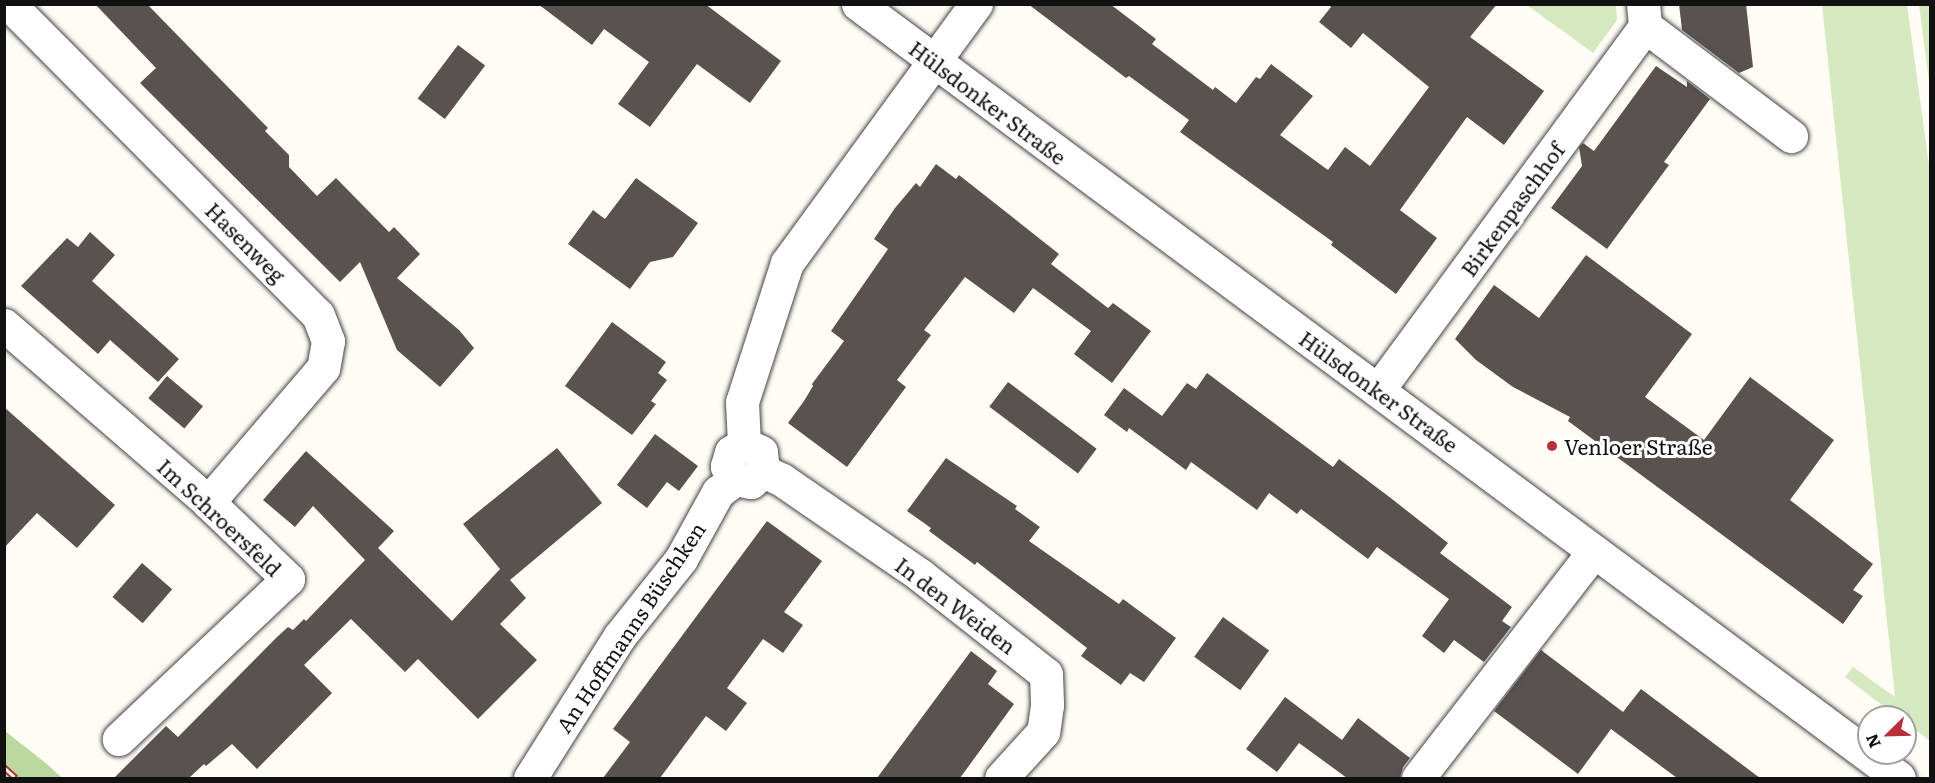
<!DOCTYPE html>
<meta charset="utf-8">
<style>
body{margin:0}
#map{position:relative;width:1935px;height:783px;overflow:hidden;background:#fefcf5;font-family:Literata,serif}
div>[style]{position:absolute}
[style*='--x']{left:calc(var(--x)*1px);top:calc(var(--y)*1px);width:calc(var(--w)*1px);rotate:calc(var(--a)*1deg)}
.green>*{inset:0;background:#d6e8bf}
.forest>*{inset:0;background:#bbd89f}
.building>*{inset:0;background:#59524e;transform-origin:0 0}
.roads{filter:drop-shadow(0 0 2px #444) drop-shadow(0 0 2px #444)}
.minor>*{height:33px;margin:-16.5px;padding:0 16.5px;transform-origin:16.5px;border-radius:16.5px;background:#fff}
.rail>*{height:7px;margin-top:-3.5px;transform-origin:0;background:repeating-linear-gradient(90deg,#fff 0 14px,#bb2f3a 0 28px);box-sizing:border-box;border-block:2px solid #bb2f3a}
.dots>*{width:16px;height:16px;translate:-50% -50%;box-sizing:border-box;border:3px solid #fff;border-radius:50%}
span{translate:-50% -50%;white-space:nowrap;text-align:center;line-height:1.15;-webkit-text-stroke:6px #fff;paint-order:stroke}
.street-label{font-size:21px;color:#111}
.poi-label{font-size:21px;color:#111}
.left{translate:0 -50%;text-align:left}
.frame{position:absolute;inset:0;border:6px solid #111;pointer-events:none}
.north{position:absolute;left:1857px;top:705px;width:60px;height:60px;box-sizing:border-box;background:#fff;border:2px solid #a0a0a0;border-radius:50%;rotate:247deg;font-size:16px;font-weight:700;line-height:24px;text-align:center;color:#111}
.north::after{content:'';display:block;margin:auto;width:21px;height:27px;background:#bb2f3a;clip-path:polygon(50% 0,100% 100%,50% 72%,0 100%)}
</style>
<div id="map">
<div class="green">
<i style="clip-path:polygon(1527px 5px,1616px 5px,1617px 20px,1593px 53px)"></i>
<i style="clip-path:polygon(1822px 5px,1907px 5px,1930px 172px,1930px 741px,1905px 722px,1905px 717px,1898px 717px,1845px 677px,1853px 667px,1895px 697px)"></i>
<i style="clip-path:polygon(1919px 5px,1930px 5px,1930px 91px,1929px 81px)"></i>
</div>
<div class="forest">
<i style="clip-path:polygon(5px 731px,47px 764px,62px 778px,5px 778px)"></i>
</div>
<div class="building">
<i style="clip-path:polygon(95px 4px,147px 4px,268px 128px,265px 131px,289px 155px,289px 167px,317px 196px,336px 178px,389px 232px,394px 227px,420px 254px,397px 278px,459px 330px,474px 348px,440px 387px,397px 350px,360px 262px,340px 282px,140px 83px,156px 68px)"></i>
<i style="clip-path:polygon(538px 4px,705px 4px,781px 61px,750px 103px,697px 64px,650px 127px,618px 104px,649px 62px,604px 29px,592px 45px)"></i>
<i style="clip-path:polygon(1028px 4px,1110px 4px,1156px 39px,1152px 44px,1213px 90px,1215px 87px,1236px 103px,1256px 77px,1260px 79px,1271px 64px,1313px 96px,1280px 135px,1328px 170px,1345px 147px,1370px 166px,1429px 87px,1363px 33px,1351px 48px,1319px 22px,1331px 7px,1329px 4px,1497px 4px,1470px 37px,1544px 91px,1504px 145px,1467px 117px,1400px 210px,1437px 238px,1396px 294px,1331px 245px,1333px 242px,1180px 132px,1189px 120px,1129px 76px,1126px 78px)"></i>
<i style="clip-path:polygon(1679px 4px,1746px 4px,1753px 67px,1739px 73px,1682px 30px)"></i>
<i style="left:458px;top:45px;width:34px;height:67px;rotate:37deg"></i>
<i style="clip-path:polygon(1656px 66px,1687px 87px,1687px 81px,1710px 99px,1664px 162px,1669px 165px,1607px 249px,1551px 208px,1582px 166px,1579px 147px,1583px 143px,1594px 151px)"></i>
<i style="clip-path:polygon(936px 164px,956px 179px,959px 175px,1059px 254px,1051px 264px,1108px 308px,1113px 303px,1151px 331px,1112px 383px,1074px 354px,1091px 331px,1033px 288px,1014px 313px,965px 277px,924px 330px,931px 335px,897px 380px,906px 387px,847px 467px,788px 423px,804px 401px,813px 386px,812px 384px,844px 341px,831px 331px,888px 249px,874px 239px,895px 208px,916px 183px,920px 187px)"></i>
<i style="clip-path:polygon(636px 178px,698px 223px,673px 257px,650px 262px,630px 289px,568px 244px,593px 210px,605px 219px)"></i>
<i style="clip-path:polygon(90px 232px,115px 255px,92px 281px,179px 359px,158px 382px,110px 340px,98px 354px,21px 286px,67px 238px,78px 247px)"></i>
<i style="clip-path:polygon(1586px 255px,1692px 334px,1645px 397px,1704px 440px,1750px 377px,1834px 440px,1790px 500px,1873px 564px,1853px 590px,1863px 596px,1843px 624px,1568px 421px,1570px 417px,1513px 387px,1476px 360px,1455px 339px,1494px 285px,1539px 318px)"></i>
<i style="clip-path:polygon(612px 322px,666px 362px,658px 373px,667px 380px,651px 401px,656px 404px,632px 435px,565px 386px)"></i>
<i style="clip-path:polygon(1207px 373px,1333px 467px,1339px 459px,1392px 499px,1448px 543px,1440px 553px,1512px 607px,1502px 621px,1511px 627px,1484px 662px,1454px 640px,1444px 653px,1422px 636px,1449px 599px,1377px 547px,1368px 559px,1301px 509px,1297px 514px,1269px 493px,1257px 510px,1191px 462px,1186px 470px,1129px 428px,1127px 432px,1104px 415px,1124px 388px,1162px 416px,1187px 383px,1196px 389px)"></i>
<i style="left:167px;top:376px;width:47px;height:29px;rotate:40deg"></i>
<i style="left:1008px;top:382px;width:111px;height:31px;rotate:37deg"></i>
<i style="clip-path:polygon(4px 407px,115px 505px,77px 548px,37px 513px,4px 548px)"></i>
<i style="clip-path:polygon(655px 434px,698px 466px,679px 491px,667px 482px,647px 508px,617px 485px)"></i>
<i style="clip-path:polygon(557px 448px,602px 503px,510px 580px,526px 598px,500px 624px,537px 660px,478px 719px,418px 659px,405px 672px,351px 619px,304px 665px,332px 693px,257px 769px,232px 744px,206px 766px,204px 764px,189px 778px,114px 778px,166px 726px,178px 737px,276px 638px,288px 627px,293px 630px,304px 619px,306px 621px,365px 560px,313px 506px,295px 527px,263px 500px,306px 451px,394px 531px,378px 548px,452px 621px,500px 569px,463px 524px)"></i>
<i style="clip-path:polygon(946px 458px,1017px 506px,1015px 509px,1040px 527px,1029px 541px,1119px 604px,1123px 599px,1176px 638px,1144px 682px,1130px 673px,1121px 685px,1081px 656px,1087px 648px,977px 562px,975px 565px,929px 531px,931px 528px,907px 511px)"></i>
<i style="clip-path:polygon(767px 521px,822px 561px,784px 612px,803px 625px,783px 653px,763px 639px,727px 688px,747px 703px,726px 731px,706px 716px,660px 778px,603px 778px,630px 742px,613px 729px)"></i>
<i style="left:142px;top:563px;width:40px;height:45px;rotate:41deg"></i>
<i style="left:1223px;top:617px;width:57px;height:49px;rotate:36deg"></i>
<i style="clip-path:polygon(1541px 650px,1623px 712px,1641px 689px,1760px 778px,1677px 778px,1611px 729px,1578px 774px,1494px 711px)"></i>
<i style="clip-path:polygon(971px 651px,997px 671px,988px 684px,1014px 704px,960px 778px,877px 778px)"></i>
<i style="clip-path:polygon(1285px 697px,1342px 740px,1358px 718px,1410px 758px,1403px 767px,1400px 778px,1347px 778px,1299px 743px,1277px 772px,1246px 749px)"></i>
</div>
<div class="roads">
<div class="minor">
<i style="--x:9;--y:4;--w:438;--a:45.2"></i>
<i style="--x:318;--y:315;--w:28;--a:69"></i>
<i style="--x:328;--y:341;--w:27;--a:100"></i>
<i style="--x:323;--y:368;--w:177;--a:130.6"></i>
<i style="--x:858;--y:4;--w:1297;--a:36.63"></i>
<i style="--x:1645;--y:26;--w:183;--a:37"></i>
<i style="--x:4;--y:325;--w:270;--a:40.9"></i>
<i style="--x:208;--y:502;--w:111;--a:43.9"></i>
<i style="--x:288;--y:579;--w:233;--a:136.6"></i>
<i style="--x:1378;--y:390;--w:451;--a:-53.7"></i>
<i style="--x:1645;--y:26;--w:22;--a:-95"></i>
<i style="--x:744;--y:444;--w:42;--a:-92.7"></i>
<i style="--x:742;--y:402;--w:146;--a:-72.1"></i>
<i style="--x:787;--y:263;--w:321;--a:-53.9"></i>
<i style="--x:763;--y:471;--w:21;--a:25"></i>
<i style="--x:782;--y:480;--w:168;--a:34.5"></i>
<i style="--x:920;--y:575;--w:160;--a:38.2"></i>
<i style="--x:1046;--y:674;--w:31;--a:88"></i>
<i style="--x:1047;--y:705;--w:27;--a:98"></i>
<i style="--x:1043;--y:732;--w:62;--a:132.4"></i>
<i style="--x:530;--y:778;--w:167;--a:-57.7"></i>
<i style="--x:619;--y:637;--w:100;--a:-51.5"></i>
<i style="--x:681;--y:559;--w:77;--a:-61.1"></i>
<i style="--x:718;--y:492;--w:21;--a:-37"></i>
<i style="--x:735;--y:479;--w:16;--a:11"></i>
<i style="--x:751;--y:482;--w:16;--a:-43"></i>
<i style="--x:763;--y:471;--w:19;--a:-96"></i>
<i style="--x:761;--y:452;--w:19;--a:-155"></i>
<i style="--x:744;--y:444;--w:15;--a:148"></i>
<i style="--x:731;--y:452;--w:15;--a:106"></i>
<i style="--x:727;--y:466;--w:15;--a:58"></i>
<i style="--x:1418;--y:778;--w:287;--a:-52.2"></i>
</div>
</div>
<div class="rail">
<i style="--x:4;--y:767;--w:16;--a:43"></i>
</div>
<div class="dots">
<i style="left:1552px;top:446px;background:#bb2f3a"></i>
</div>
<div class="street-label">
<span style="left:988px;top:102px;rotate:37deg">Hülsdonker Straße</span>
<span style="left:1512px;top:209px;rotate:-54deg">Birkenpaschhof</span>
<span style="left:246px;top:242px;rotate:45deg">Hasenweg</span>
<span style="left:1379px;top:391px;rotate:36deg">Hülsdonker Straße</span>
<span style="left:220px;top:517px;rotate:43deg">Im Schroersfeld</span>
<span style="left:956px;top:605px;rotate:37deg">In den Weiden</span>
<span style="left:630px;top:627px;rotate:-56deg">An Hoffmanns Büschken</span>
</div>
<div class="poi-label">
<span class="left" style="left:1564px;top:446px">Venloer Straße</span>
</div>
<div class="frame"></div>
<div class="north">N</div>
</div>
